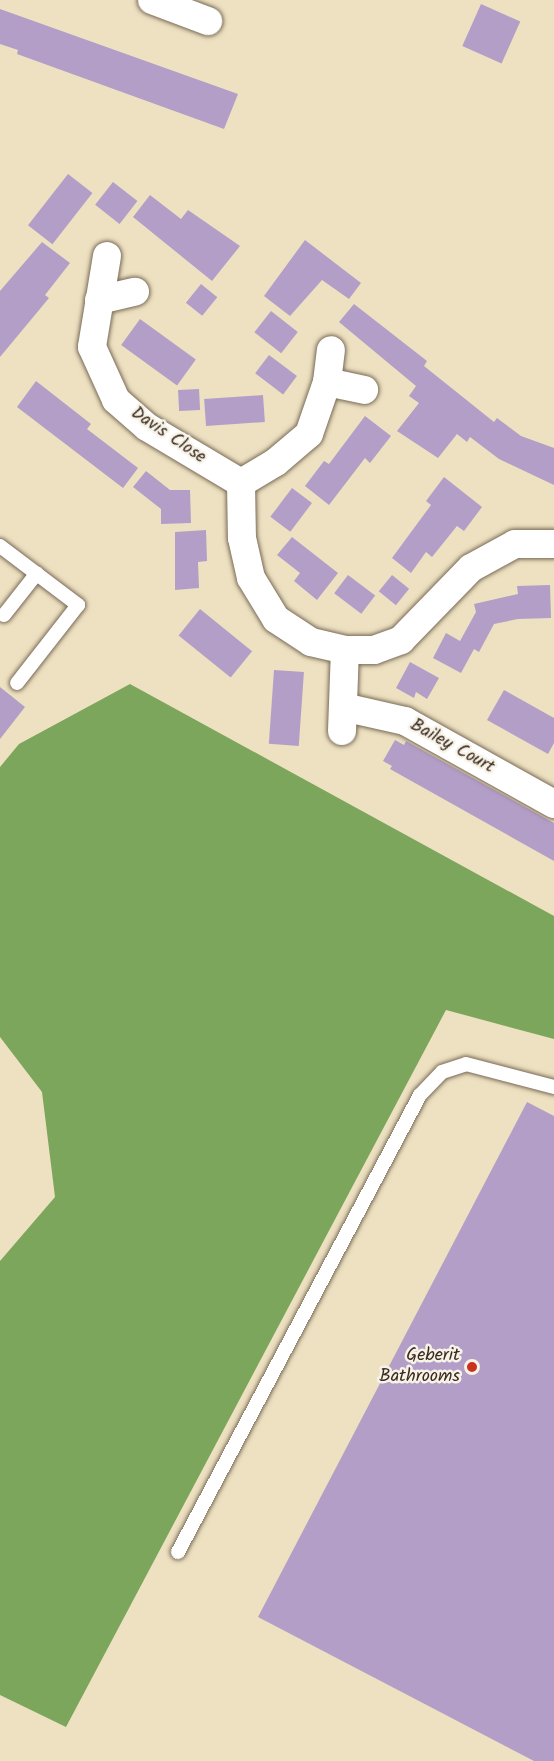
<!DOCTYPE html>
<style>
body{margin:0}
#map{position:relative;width:554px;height:1761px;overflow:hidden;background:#ede1c1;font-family:Kalam,sans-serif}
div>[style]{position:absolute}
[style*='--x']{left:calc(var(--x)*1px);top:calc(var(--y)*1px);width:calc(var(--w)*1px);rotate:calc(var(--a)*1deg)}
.forest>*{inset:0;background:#7da65d}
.building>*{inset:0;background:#b39ec7;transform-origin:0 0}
.roads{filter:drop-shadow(0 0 2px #796a57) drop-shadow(0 0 2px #796a57)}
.lane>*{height:14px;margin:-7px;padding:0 7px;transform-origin:7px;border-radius:7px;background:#fff}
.street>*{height:28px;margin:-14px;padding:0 14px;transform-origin:14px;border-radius:14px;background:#fff}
.dots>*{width:16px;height:16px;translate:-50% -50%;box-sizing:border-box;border:3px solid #f7f3e8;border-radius:50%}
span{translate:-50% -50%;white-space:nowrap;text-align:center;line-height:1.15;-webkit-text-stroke:5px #f7f3e8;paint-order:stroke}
.street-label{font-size:18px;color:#3b2a1e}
.poi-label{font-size:18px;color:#3b2a1e}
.right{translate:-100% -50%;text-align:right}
</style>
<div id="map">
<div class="forest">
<i style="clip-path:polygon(130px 684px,554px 916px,554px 1039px,446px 1010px,66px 1727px,0 1695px,0 1261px,55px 1197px,42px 1092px,0 1037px,0 767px,19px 744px)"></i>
</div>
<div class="building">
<i style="left:481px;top:4px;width:43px;height:46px;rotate:24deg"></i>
<i style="clip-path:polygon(0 9px,238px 94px,224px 129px,17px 54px,18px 50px,0 44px)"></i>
<i style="left:68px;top:174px;width:31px;height:65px;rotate:38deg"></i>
<i style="left:113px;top:182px;width:31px;height:29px;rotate:38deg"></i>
<i style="clip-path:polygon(150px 195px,181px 219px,188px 210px,240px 246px,212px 281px,133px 217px)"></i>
<i style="clip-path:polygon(305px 240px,361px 283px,349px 299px,322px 280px,290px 316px,264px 296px)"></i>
<i style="clip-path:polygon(42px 242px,70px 263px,45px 295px,49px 298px,0 357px,0 291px)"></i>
<i style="left:201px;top:284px;width:21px;height:24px;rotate:39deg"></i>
<i style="clip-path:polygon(354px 304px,427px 361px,424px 366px,494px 422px,497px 418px,521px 436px,554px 448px,554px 485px,499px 459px,470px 437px,467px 442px,457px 434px,438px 458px,397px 431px,419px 403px,409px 396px,416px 386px,339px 322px)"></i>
<i style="left:271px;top:311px;width:34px;height:27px;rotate:38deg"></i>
<i style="left:140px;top:319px;width:69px;height:32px;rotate:36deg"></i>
<i style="left:269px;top:355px;width:35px;height:23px;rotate:37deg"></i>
<i style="clip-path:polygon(36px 381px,91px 424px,87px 429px,138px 468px,123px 488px,17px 407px)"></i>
<i style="left:199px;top:389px;width:21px;height:21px;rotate:87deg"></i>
<i style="left:263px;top:395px;width:27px;height:59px;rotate:86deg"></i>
<i style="clip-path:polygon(365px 416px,391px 436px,370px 463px,365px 458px,329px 505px,305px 486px,324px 461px,329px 464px)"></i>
<i style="clip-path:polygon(146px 471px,170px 490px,190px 490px,191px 523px,161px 524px,161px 509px,133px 487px)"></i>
<i style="clip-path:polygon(444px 477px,482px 507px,464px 531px,457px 526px,432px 557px,426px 552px,411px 573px,392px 558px,431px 505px,426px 501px)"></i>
<i style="left:292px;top:488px;width:25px;height:36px;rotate:37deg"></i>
<i style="clip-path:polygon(206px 530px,207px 561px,198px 562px,199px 588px,175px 590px,175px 532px)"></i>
<i style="clip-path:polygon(292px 537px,338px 573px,317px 600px,294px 581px,300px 573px,277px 555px)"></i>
<i style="left:348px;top:575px;width:34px;height:23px;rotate:37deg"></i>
<i style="left:392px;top:575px;width:22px;height:21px;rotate:39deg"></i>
<i style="clip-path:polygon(550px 585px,551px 618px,518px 619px,494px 624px,479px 652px,474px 649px,461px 673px,433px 658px,446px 633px,460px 641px,476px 612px,474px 604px,518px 594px,517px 586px)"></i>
<i style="left:200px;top:609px;width:67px;height:34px;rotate:39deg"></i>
<i style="clip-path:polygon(410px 662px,439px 678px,427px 699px,416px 692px,414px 698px,396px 688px)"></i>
<i style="left:274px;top:670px;width:30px;height:74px;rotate:4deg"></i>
<i style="clip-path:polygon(0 687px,25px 707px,0 739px)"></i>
<i style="clip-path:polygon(504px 690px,554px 718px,554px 743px,548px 754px,487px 720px)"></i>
<i style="clip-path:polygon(395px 740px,404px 745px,406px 741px,554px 823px,554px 861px,390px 769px,392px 766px,383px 761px)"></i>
<i style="clip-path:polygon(527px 1102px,554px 1116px,554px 1761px,534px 1761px,258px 1617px)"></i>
</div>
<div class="roads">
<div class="lane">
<i style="--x:0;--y:546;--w:98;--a:37.1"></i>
<i style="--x:78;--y:605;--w:99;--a:128"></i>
<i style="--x:4;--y:615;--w:53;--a:-51.8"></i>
<i style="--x:178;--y:1552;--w:517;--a:-62.1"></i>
<i style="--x:420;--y:1095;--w:32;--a:-46"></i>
<i style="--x:442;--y:1072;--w:25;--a:-18"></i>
<i style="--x:466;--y:1064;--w:91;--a:14.6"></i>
</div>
<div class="street">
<i style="--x:152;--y:0;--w:60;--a:20.6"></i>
<i style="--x:107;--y:256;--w:92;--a:99.4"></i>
<i style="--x:92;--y:347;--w:58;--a:65.6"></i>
<i style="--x:116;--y:400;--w:41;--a:41.1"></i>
<i style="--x:147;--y:427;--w:109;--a:30.8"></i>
<i style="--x:99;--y:300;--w:37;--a:-13"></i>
<i style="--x:327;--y:382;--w:38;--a:12"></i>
<i style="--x:241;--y:483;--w:55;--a:89"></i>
<i style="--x:242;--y:538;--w:41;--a:77.3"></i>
<i style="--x:251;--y:578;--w:48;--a:58.6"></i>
<i style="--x:276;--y:619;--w:42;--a:33.3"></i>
<i style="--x:311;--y:642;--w:35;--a:13"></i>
<i style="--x:345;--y:650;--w:29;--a:0"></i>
<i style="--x:374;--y:650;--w:29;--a:-20"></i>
<i style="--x:401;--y:640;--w:100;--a:-45.8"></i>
<i style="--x:471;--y:568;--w:50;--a:-28.6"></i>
<i style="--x:515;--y:544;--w:39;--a:0"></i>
<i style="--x:241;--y:483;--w:41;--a:-31"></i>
<i style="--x:276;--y:462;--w:43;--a:-40.3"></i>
<i style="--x:309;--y:434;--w:55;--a:-70.9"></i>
<i style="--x:327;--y:382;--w:32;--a:-83"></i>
<i style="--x:343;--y:707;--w:64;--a:12.7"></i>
<i style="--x:405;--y:721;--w:171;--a:29.1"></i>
<i style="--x:342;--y:731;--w:81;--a:-87.9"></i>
</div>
</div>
<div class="dots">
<i style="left:472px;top:1367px;background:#c8321e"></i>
</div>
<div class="street-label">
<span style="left:168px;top:436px;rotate:34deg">Davis Close</span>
<span style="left:452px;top:747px;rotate:29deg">Bailey Court</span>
</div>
<div class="poi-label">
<span class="right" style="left:460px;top:1367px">Geberit<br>Bathrooms</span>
</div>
</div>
